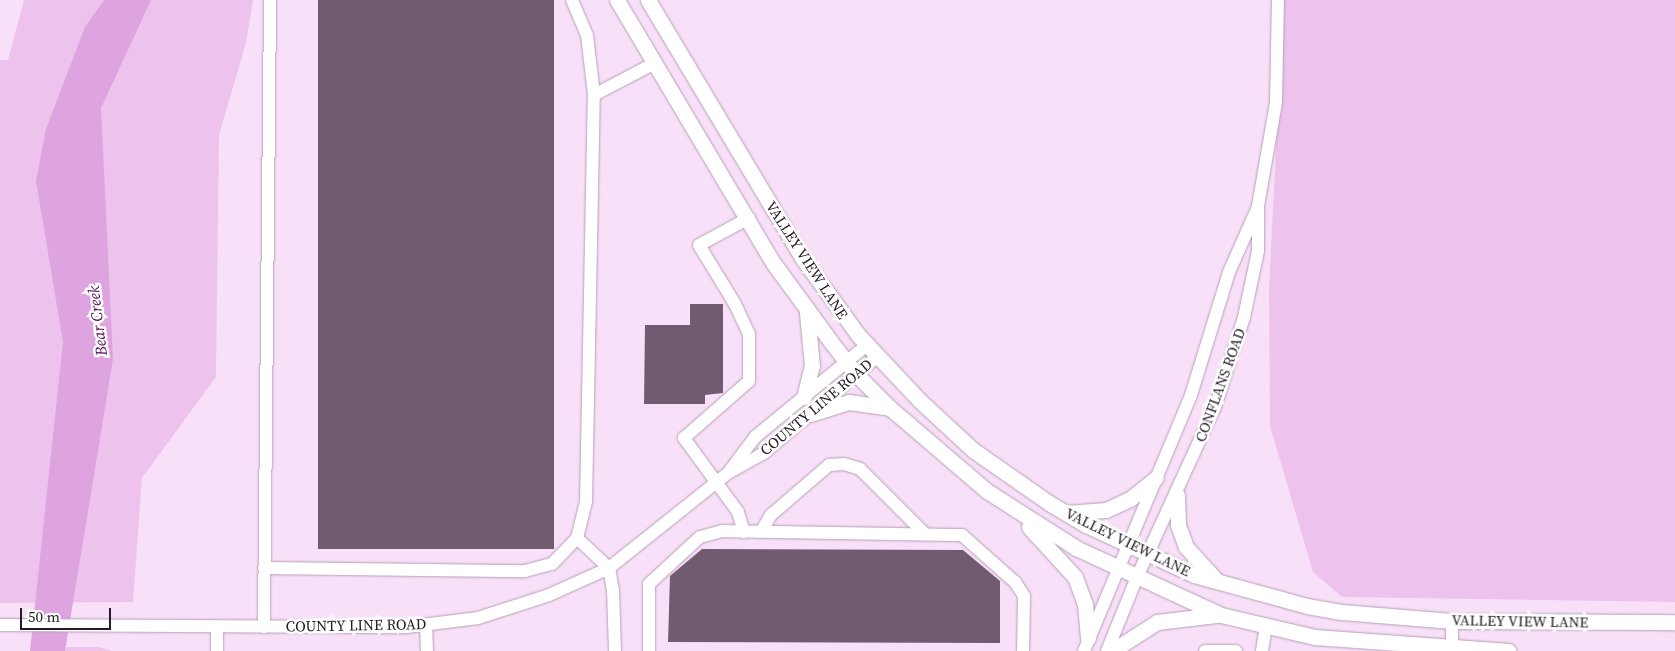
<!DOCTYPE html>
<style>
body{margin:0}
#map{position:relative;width:1675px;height:651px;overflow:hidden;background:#f9e0f9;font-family:"Source Serif 4",serif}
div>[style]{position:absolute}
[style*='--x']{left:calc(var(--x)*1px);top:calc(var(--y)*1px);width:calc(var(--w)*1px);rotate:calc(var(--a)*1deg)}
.green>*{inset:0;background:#edc3ee}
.water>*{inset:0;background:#dea4df}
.building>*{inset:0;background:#715b71;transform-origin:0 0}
.roads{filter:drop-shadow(0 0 1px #b79fb7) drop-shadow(0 0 1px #b79fb7)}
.minor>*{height:12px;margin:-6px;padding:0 6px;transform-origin:6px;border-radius:6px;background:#fff}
.major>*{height:15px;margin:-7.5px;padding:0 7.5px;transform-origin:7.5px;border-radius:7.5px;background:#fff}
span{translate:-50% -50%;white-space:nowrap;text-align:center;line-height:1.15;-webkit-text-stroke:5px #fff;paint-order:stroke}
.street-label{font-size:15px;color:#241b24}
.water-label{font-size:16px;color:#540e58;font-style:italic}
.scale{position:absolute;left:20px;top:608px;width:91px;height:22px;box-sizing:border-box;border:2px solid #241b24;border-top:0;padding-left:6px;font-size:15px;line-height:18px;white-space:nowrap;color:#241b24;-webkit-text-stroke:4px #fff;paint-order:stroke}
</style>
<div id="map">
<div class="green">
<i style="clip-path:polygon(24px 0,253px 0,246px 43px,219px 135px,216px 377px,142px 478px,133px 602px,0 603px,0 60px,8px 60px)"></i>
<i style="clip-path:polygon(1275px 0,1675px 0,1675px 602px,1342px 597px,1313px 572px,1270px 426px,1269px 288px,1278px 109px)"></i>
<i style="clip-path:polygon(66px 647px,98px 647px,112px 651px,65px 651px)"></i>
</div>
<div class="water">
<i style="clip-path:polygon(104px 0,151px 0,101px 108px,113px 359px,65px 651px,30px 651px,63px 342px,36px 181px,46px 129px,85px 27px)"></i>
</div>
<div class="building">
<i style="left:318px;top:0;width:236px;height:549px"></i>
<i style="clip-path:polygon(690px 304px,723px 304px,723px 393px,705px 395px,705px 404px,644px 404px,645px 325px,690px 325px)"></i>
<i style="clip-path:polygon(702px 549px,963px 550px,1000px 581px,1000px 643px,668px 642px,670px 576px)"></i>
</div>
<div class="roads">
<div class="minor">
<i style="--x:572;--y:0;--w:38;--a:67"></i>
<i style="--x:587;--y:35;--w:60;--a:83.3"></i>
<i style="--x:731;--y:469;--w:40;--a:-53"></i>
<i style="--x:755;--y:437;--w:145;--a:-39.4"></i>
<i style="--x:744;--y:532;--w:21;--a:-107"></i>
<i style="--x:738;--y:512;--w:92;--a:-126.1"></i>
<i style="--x:684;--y:438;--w:86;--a:-41.2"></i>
<i style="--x:749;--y:381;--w:47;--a:-90"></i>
<i style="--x:749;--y:334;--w:33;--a:-115"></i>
<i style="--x:735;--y:304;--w:69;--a:-121.4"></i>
<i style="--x:699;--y:245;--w:57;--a:-28.4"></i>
<i style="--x:761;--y:532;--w:20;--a:-60"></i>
<i style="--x:771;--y:515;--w:77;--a:-40.8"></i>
<i style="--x:829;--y:465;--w:15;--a:-4"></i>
<i style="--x:844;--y:464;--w:17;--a:17"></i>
<i style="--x:860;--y:469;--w:92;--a:45"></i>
<i style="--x:577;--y:538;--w:37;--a:-76"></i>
<i style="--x:586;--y:502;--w:407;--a:-88.9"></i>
<i style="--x:594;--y:95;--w:69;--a:-27.7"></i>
<i style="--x:264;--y:568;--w:261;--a:0.7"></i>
<i style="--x:525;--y:571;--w:28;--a:-15"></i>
<i style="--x:552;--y:564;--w:36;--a:-46"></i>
<i style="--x:577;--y:538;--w:44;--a:43.2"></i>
<i style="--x:609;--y:568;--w:22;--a:80"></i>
<i style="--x:613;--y:590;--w:61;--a:88.1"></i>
<i style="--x:426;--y:624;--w:27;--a:88"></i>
<i style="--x:0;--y:625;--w:406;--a:0.3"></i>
<i style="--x:406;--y:627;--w:73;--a:-7.1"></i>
<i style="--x:478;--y:618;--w:75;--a:-17.9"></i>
<i style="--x:549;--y:595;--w:66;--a:-24.2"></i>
<i style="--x:609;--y:568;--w:152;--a:-38.6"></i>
<i style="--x:728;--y:473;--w:41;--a:-29.1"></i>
<i style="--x:764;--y:453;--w:150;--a:-40.4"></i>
<i style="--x:264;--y:627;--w:627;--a:-89.45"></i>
<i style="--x:217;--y:651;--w:24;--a:-90"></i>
<i style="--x:649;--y:651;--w:67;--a:-90"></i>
<i style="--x:649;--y:584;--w:69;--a:-42.7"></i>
<i style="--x:700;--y:537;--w:23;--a:-15"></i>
<i style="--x:722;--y:531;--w:240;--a:1"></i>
<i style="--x:962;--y:535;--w:71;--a:41.6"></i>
<i style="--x:1015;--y:582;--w:17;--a:57"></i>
<i style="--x:1024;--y:596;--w:55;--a:91"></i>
<i style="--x:1084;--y:651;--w:277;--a:-67.3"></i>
<i style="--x:1191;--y:395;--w:129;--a:-72.8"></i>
<i style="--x:1229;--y:272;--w:69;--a:-66"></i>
<i style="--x:1107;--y:651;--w:80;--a:-67.9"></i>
<i style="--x:1137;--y:577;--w:187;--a:-65.4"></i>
<i style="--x:1215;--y:407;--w:95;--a:-72.1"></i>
<i style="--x:1244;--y:317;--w:67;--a:-78"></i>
<i style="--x:1258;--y:251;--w:45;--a:-90"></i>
<i style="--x:1258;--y:206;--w:105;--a:-80.1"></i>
<i style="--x:1276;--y:103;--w:103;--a:-88.9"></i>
<i style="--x:1205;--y:651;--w:31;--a:0"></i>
<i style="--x:1262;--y:651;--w:24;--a:-81"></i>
<i style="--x:1452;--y:651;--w:30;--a:-90"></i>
</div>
<div class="major">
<i style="--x:617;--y:0;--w:307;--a:59.3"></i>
<i style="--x:774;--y:264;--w:97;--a:53.8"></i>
<i style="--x:831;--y:342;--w:41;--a:52"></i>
<i style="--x:856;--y:374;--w:48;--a:45"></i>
<i style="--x:890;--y:408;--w:128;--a:40.6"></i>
<i style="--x:987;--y:491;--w:106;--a:32.6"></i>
<i style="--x:1076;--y:548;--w:160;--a:24.8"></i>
<i style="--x:1221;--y:615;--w:97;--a:13.2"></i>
<i style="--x:1315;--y:637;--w:194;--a:4.1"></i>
<i style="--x:648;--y:0;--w:302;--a:59.1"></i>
<i style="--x:803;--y:259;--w:95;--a:54"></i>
<i style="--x:859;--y:336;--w:88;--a:46.8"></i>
<i style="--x:919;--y:400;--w:74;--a:42.8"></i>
<i style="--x:973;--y:450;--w:93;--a:34.9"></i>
<i style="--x:1049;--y:503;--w:43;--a:30.7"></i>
<i style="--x:1086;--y:525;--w:119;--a:24.8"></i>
<i style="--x:1194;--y:575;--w:117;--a:15.3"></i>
<i style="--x:1307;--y:606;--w:36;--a:10"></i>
<i style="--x:1342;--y:612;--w:110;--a:4.7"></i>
<i style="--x:1452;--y:621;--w:223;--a:0.3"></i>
<i style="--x:804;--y:397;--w:32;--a:-76"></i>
<i style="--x:812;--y:366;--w:53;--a:-95.4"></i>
<i style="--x:810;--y:414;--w:41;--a:-17.1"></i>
<i style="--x:849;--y:402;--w:41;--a:8.3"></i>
<i style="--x:1177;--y:495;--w:30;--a:88"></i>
<i style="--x:1178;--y:525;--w:23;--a:70"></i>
<i style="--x:1186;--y:547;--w:45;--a:47.7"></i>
<i style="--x:1066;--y:513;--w:40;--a:-4.3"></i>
<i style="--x:1106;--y:510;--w:26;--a:-25"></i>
<i style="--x:1130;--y:499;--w:33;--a:-39"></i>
<i style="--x:1029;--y:527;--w:68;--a:47.4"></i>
<i style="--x:1075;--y:577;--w:29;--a:70"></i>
<i style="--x:1085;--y:604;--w:34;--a:85"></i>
<i style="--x:1112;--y:651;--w:54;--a:-32.8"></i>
<i style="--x:1157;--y:622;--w:59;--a:-6.8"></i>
</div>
</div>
<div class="street-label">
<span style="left:807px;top:260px;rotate:57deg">VALLEY VIEW LANE</span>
<span style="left:1220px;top:385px;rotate:-70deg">CONFLANS ROAD</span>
<span style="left:816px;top:407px;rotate:-40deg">COUNTY LINE ROAD</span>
<span style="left:1128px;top:542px;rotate:26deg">VALLEY VIEW LANE</span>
<span style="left:1520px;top:621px;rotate:1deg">VALLEY VIEW LANE</span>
<span style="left:356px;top:625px;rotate:-1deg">COUNTY LINE ROAD</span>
</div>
<div class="water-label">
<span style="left:97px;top:321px;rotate:-97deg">Bear Creek</span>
</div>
<div class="scale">50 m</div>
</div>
